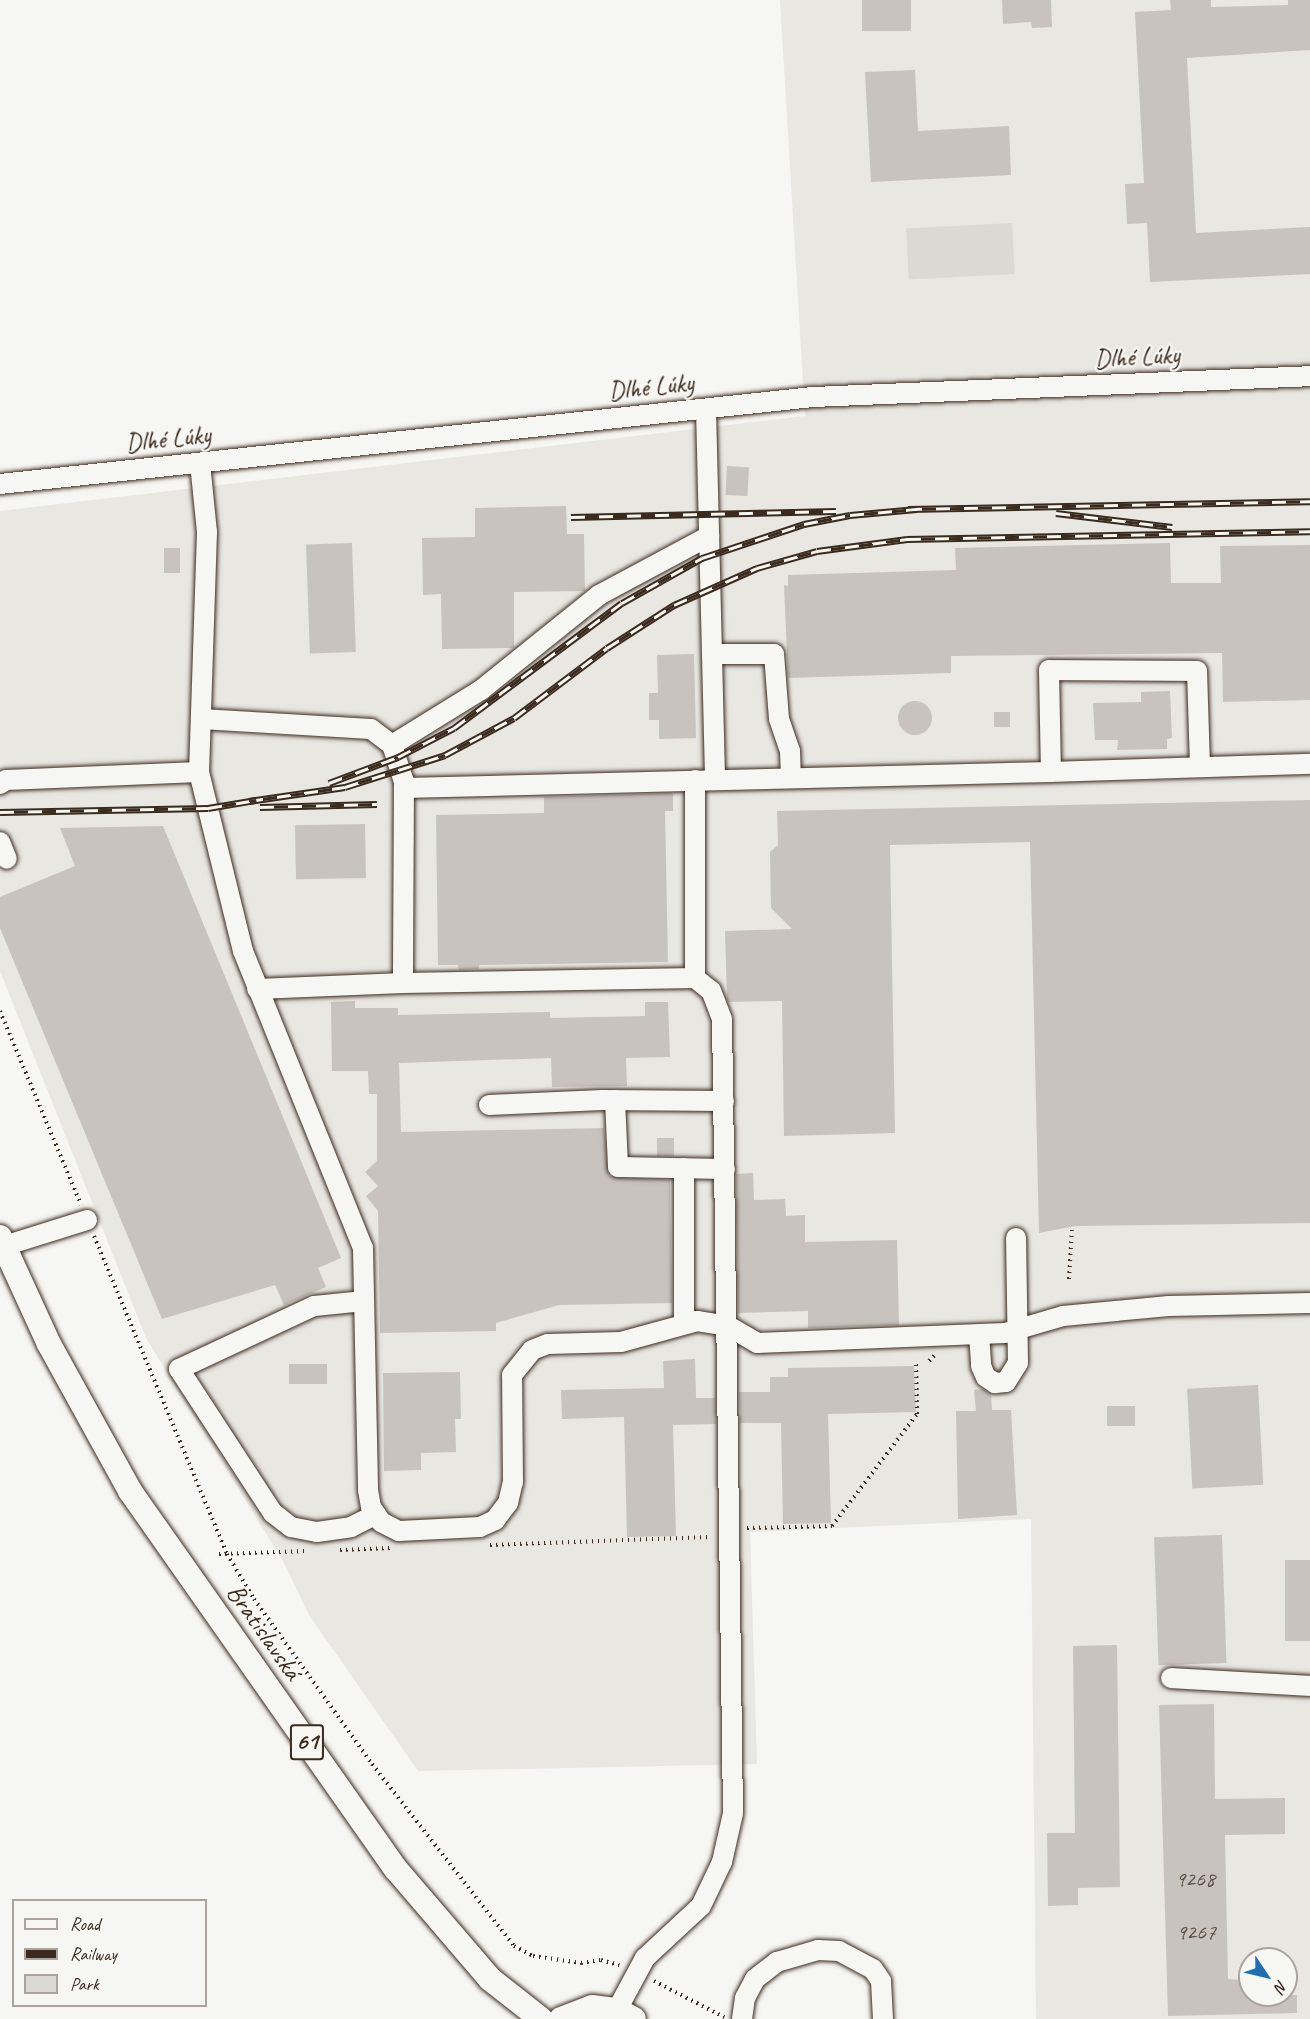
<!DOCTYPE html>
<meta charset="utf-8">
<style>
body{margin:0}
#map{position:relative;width:1310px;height:2019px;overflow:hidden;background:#f6f6f2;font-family:Caveat,sans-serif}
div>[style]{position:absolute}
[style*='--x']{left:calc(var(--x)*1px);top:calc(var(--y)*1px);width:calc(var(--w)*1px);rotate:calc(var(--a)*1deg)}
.built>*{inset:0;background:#e8e7e2}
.green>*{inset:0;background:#dad9d3;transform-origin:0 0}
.building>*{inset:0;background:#c8c3be;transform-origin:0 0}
.round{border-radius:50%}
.path>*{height:4px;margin-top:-2px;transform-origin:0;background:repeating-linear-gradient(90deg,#3b2a1e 0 1.5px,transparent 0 6px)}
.roads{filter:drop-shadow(0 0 2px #3b2a1e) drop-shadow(0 0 2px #3b2a1e)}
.minor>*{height:20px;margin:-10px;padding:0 10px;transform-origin:10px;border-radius:10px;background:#f6f6f2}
.major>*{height:24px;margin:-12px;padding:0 12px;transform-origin:12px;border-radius:12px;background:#f6f6f2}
.rail>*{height:7px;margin-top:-3.5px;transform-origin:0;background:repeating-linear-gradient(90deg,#f6f6f2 0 14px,#3b2a1e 0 28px);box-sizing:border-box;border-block:2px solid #3b2a1e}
span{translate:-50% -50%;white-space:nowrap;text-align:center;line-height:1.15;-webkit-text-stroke:4.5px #f6f6f2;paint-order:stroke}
.number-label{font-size:22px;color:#5e5046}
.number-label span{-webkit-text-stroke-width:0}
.shield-label span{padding:2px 4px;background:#f6f6f2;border:2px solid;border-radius:4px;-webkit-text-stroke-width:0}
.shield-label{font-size:24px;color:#3b2a1e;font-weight:700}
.street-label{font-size:26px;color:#3b2a1e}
.legend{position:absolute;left:12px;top:1899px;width:195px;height:108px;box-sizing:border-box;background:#f6f6f2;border:2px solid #aba49d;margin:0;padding:8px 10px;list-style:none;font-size:18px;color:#3b2a1e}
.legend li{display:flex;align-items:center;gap:12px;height:30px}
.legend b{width:30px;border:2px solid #aba49d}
.north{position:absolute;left:1238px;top:1947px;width:60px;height:60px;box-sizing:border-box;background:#f6f6f2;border:2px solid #aba49d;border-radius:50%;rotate:125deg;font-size:16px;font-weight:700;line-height:24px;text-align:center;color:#3b2a1e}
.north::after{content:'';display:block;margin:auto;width:21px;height:27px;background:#1f6fb2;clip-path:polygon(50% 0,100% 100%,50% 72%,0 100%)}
</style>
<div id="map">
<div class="built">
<i style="clip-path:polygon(evenodd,780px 0,1310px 0,1310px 2019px,1036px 2019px,1031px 1519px,750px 1532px,757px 1764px,418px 1771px,309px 1615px,284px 1563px,146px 1338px,0 971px,0 511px,805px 416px,780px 0,1250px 1959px,1286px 1959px,1286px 1995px,1250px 1995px,1250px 1959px)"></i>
</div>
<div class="green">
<i style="left:1012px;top:223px;width:51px;height:106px;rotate:87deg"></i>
</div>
<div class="building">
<i style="left:862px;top:0;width:49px;height:31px"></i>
<i style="clip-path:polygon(1002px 0,1051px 0,1052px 27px,1032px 28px,1031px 22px,1003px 24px)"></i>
<i style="clip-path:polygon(1170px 0,1211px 0,1211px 7px,1288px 5px,1288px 0,1310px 0,1310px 50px,1187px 58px,1196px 233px,1310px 227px,1310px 274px,1150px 282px,1147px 223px,1127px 224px,1125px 184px,1144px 183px,1135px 12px,1171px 10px)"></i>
<i style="clip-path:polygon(915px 70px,918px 131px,1009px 126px,1011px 175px,871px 182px,865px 72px)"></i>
<i style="left:727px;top:466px;width:22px;height:29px;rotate:3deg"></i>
<i style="clip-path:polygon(566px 506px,567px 534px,584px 534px,585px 591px,514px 592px,514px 648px,442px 649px,441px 594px,423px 595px,422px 538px,475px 537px,475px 508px)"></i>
<i style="left:352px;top:543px;width:109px;height:46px;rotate:88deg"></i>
<i style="clip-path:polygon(1170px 543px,1171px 583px,1221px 583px,1220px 546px,1310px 545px,1310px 700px,1223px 702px,1222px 653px,951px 656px,951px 673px,788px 678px,784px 585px,788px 586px,788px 575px,956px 570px,955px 548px)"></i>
<i style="left:164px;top:548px;width:16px;height:25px"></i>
<i style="clip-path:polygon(694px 654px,696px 738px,659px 739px,659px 720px,649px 720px,649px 693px,658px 693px,657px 655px)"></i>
<i style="clip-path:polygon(1170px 691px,1172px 738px,1167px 739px,1167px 749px,1117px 750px,1118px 740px,1095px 740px,1093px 703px,1141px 702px,1141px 692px)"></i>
<i class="round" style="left:898px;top:701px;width:34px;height:34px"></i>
<i style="left:994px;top:712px;width:16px;height:15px"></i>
<i style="clip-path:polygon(673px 793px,673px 811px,665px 811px,668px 962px,479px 965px,479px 969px,459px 970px,458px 965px,438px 965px,436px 815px,544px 813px,544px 797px)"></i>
<i style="clip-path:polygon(1310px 800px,1310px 1223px,1075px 1226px,1039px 1233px,1030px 842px,890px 845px,895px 1133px,784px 1136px,782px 1001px,728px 1002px,727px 998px,725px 931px,792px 929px,771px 908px,770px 852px,778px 845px,777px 811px)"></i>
<i style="left:365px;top:824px;width:54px;height:70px;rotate:89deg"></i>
<i style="clip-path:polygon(163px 826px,341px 1258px,318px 1268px,326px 1287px,284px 1305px,275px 1285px,162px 1319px,0 928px,0 897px,75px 866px,60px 828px)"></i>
<i style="clip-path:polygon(355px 1001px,355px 1008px,398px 1008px,398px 1015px,550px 1012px,550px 1018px,645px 1016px,645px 1002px,668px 1002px,670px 1057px,626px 1058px,627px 1086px,552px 1087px,551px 1058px,399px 1063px,401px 1132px,604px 1128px,609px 1176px,670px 1180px,672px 1303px,559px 1305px,496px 1323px,496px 1331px,380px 1333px,378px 1211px,366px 1196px,378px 1186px,365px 1172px,377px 1161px,377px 1094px,369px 1094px,368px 1071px,332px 1071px,331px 1002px)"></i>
<i style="left:657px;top:1138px;width:17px;height:18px"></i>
<i style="clip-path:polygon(753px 1173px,754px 1200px,785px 1199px,786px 1216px,805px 1215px,805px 1242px,897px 1240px,899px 1325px,808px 1328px,808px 1311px,738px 1313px,736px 1174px)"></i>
<i style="clip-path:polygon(695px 1359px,696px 1398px,715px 1398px,716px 1424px,673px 1425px,676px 1536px,627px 1537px,624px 1417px,562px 1419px,561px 1390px,664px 1388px,663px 1361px)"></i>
<i style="left:289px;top:1364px;width:38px;height:20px"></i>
<i style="clip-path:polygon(914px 1366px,916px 1412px,828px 1414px,831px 1523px,783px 1524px,781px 1423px,740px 1423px,739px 1392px,770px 1392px,770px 1377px,788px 1377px,788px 1368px)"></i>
<i style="clip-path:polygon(460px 1372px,461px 1419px,455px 1419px,456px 1452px,421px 1453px,421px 1470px,384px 1471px,383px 1373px)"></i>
<i style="left:1258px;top:1385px;width:100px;height:71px;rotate:87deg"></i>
<i style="clip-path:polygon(983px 1389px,991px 1394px,992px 1410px,1011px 1410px,1017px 1515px,958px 1519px,956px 1411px,976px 1411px,974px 1390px)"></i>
<i style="left:1107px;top:1406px;width:28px;height:20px"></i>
<i style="left:1222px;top:1535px;width:128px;height:68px;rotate:88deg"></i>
<i style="left:1285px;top:1560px;width:25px;height:81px"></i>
<i style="clip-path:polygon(1117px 1645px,1120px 1887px,1078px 1888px,1078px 1905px,1048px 1906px,1047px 1833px,1075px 1833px,1073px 1646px)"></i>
<i style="clip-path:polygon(1214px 1704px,1215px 1799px,1285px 1798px,1285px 1834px,1225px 1835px,1228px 1979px,1250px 1981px,1250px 1995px,1297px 1995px,1297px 2013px,1168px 2016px,1159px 1705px)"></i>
</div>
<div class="path">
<i style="--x:0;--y:1011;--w:210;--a:67.3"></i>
<i style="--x:94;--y:1236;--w:345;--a:67.3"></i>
<i style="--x:227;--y:1554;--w:52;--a:59"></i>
<i style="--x:254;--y:1599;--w:203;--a:54.4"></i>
<i style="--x:372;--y:1764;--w:231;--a:52"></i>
<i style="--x:514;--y:1946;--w:21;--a:28"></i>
<i style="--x:533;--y:1956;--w:49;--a:8.3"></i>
<i style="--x:581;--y:1963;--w:20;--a:-9"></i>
<i style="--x:601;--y:1960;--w:19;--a:16"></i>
<i style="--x:1069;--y:1279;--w:49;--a:-86.5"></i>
<i style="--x:929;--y:1361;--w:10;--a:-45"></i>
<i style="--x:747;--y:1528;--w:85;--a:-1.3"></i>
<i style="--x:832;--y:1526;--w:141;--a:-52.8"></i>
<i style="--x:917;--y:1414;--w:53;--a:-91.1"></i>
<i style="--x:490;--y:1545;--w:220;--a:-2.1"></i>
<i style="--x:340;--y:1550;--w:50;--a:-2.3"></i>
<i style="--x:219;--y:1554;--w:87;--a:-2"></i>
<i style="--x:654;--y:1981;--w:79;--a:27.2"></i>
</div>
<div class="roads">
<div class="minor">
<i style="--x:706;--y:409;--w:371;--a:88.6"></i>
<i style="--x:200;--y:463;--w:69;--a:84.2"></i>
<i style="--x:207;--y:532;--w:240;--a:91.9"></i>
<i style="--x:199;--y:772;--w:184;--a:76.2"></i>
<i style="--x:243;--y:951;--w:320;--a:68"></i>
<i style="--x:363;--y:1248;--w:242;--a:88.8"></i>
<i style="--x:368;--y:1490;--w:17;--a:80"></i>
<i style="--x:371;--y:1507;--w:18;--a:56"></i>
<i style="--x:381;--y:1522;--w:20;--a:27"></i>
<i style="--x:399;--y:1531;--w:81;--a:-2.8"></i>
<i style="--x:480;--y:1527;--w:17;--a:-25"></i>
<i style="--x:495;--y:1520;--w:21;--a:-53"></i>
<i style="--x:508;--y:1503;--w:22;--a:-77"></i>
<i style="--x:513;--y:1482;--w:107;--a:-90.5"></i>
<i style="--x:512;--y:1375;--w:32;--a:-51"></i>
<i style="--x:532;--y:1350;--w:17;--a:-21"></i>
<i style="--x:548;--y:1344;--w:73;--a:-1.6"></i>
<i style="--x:621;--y:1342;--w:79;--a:-15.4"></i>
<i style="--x:697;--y:1321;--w:31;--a:9"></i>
<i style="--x:728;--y:1326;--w:34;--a:30"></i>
<i style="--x:757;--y:1343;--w:248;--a:-2.3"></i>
<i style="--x:1005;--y:1333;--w:60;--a:-16.3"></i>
<i style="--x:1063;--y:1316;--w:106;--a:-5.4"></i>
<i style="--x:1169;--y:1306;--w:141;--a:-1.2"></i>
<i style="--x:0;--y:484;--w:818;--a:-6.11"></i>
<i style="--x:813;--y:397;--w:497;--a:-2.4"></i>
<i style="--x:712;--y:654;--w:62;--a:0"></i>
<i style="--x:774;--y:654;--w:65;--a:85.6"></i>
<i style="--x:779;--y:719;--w:34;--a:71"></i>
<i style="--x:790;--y:751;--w:27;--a:88"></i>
<i style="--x:201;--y:719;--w:170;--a:3.4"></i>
<i style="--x:371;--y:729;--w:26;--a:37"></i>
<i style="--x:392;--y:745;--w:38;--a:72"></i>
<i style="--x:404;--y:781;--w:202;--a:90.3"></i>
<i style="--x:403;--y:983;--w:146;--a:177.6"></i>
<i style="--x:392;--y:745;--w:105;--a:-31.7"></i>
<i style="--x:481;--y:690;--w:151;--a:-38.8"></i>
<i style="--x:599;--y:595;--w:125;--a:-28.2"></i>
<i style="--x:1200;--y:766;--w:95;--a:-91.8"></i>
<i style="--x:1197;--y:671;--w:148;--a:-179.6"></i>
<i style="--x:1049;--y:670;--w:102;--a:88.9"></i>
<i style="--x:1051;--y:772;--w:259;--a:-1.8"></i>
<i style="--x:0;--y:784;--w:7;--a:-34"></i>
<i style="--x:6;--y:780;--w:193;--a:-2.4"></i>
<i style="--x:404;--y:788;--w:647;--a:-1.42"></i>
<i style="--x:0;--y:842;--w:18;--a:68"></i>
<i style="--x:403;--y:983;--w:292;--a:-1"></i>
<i style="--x:695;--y:978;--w:198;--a:-90"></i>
<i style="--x:615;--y:1100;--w:67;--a:87.4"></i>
<i style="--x:618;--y:1167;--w:107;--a:1.1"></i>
<i style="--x:489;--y:1105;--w:113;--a:-2.5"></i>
<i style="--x:602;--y:1100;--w:122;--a:0.5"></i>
<i style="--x:684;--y:1168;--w:156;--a:90"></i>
<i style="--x:4;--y:1246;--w:87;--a:-17.4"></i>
<i style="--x:364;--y:1301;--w:50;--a:174.3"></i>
<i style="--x:314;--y:1306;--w:149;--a:155"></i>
<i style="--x:179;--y:1369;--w:172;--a:56.9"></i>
<i style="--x:273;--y:1513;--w:23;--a:38"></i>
<i style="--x:291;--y:1527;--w:26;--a:11"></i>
<i style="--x:317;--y:1532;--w:34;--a:-8"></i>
<i style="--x:351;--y:1527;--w:28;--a:-27"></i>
<i style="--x:979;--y:1334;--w:32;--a:86"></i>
<i style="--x:981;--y:1366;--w:12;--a:66"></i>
<i style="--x:986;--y:1377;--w:11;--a:34"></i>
<i style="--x:995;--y:1383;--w:11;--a:-5"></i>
<i style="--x:1006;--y:1382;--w:22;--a:-58"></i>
<i style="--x:1018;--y:1363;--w:125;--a:-90.9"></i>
<i style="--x:1171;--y:1678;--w:139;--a:3.3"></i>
<i style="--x:617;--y:2010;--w:59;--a:-61.7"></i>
<i style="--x:645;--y:1958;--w:76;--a:-42.9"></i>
<i style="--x:701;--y:1906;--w:49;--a:-64.5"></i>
<i style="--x:722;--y:1862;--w:50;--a:-77.3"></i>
<i style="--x:733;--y:1813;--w:794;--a:-90.79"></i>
<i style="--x:722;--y:1019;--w:30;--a:-111"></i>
<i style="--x:711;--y:991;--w:21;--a:-141"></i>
<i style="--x:742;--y:2019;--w:21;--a:-82"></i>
<i style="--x:745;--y:1998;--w:21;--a:-62"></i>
<i style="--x:755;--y:1979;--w:28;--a:-38"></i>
<i style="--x:777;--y:1962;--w:43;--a:-16.3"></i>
<i style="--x:818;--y:1950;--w:21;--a:3"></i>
<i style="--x:839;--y:1951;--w:38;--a:28"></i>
<i style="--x:873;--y:1969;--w:14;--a:56"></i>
<i style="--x:881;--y:1981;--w:38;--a:87"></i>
</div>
<div class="major">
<i style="--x:0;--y:1237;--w:118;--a:65.4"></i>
<i style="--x:49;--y:1344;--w:168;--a:61.1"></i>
<i style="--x:130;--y:1491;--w:461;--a:54.9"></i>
<i style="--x:395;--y:1868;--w:146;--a:49.4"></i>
<i style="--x:490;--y:1979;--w:65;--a:38.1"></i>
<i style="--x:561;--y:2019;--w:33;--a:-21"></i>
<i style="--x:592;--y:2007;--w:25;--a:7"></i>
<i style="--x:617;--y:2010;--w:19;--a:28"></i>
</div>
</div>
<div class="rail">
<i style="--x:908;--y:509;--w:402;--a:-1.1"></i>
<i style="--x:1056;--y:513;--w:117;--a:6.9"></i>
<i style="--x:571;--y:517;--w:265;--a:-1.3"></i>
<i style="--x:329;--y:783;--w:74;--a:-20.6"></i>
<i style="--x:398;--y:757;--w:63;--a:-27.4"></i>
<i style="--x:454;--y:728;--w:209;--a:-36.7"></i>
<i style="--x:622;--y:603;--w:92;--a:-29.4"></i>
<i style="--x:702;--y:558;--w:108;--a:-18.4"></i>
<i style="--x:804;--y:524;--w:47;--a:-11.1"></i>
<i style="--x:850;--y:515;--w:67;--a:-5.1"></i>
<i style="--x:249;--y:801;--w:97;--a:-8.3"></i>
<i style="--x:345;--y:787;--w:105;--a:-17.7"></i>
<i style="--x:445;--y:755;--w:78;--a:-28.2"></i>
<i style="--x:514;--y:718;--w:116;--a:-37"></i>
<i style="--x:607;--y:648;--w:80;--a:-32.7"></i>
<i style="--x:674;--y:605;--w:91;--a:-24"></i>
<i style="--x:757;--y:568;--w:62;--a:-15.8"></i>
<i style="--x:817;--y:551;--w:91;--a:-7.6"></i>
<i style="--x:907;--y:539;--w:403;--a:-1.1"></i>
<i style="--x:260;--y:807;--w:117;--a:-1.5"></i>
<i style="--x:0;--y:812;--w:208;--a:-1.1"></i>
<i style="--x:208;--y:808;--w:49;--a:-9.5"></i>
</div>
<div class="number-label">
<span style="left:1195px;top:1880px">9268</span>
<span style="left:1196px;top:1933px">9267</span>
</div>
<div class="shield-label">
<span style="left:307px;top:1742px">61</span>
</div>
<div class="street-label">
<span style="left:1137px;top:357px;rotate:-3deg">Dlhé Lúky</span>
<span style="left:651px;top:387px;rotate:-6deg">Dlhé Lúky</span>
<span style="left:168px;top:439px;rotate:-6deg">Dlhé Lúky</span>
<span style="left:264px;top:1632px;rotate:55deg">Bratislavská</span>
</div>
<ul class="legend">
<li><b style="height:8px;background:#f6f6f2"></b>Road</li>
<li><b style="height:8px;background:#3b2a1e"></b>Railway</li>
<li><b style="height:16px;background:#dad9d3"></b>Park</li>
</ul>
<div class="north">N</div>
</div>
